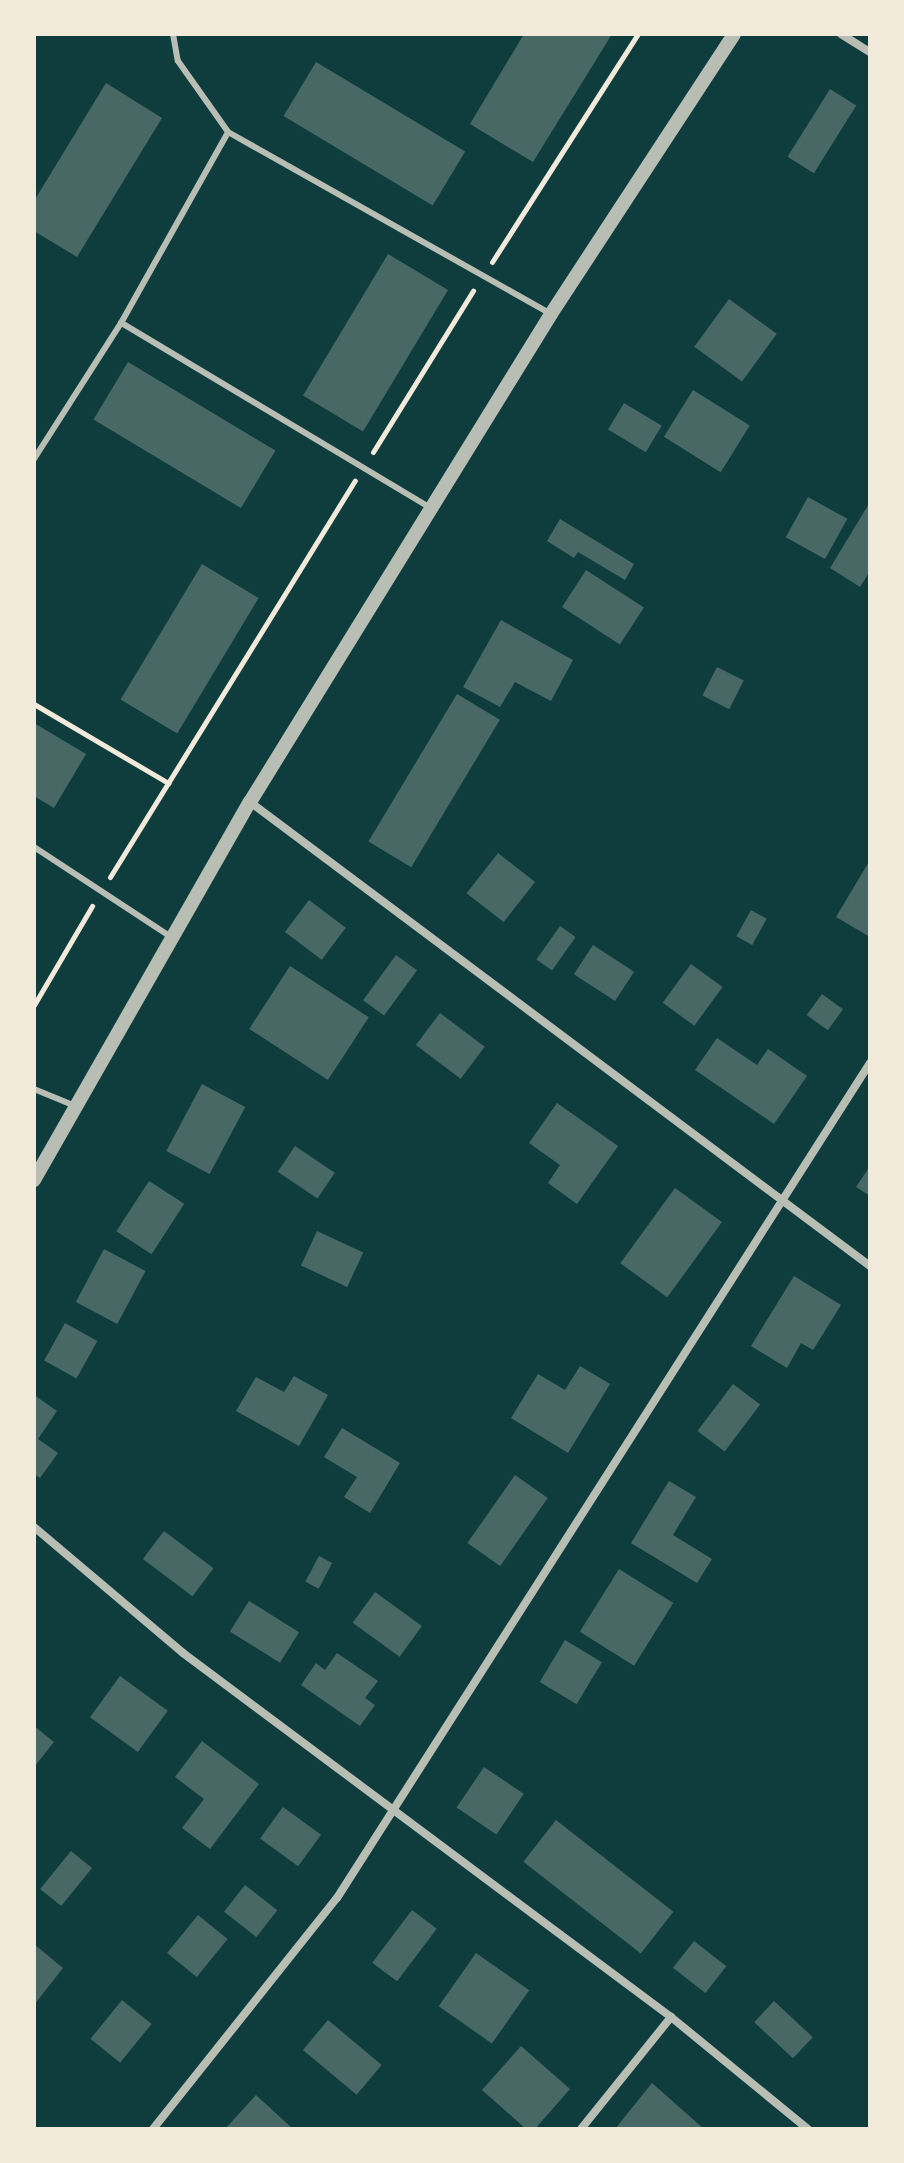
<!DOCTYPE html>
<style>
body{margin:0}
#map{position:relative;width:904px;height:2163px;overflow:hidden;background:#0f3d3e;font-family:Commissioner,sans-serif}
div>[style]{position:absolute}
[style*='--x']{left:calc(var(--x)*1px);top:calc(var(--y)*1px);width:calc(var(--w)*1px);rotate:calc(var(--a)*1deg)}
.building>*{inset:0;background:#486865;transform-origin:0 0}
.path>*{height:5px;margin:-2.5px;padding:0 2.5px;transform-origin:2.5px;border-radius:2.5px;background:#f1e9da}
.service>*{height:6px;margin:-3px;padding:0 3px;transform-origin:3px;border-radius:3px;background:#b8beb3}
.minor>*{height:8px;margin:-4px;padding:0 4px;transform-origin:4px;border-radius:4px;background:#b8beb3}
.tertiary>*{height:14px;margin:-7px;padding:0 7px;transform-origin:7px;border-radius:7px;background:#b8beb3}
span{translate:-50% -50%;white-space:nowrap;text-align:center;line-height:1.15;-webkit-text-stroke:6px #f1e9da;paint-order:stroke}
.frame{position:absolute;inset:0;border:36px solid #f1e9da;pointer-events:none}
</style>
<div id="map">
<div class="building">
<i style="clip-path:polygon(524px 34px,612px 34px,533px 162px,470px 124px)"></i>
<i style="left:316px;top:62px;width:174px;height:63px;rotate:31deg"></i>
<i style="clip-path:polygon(106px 83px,162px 118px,77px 257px,34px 231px,34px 201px)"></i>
<i style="left:830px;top:89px;width:31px;height:80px;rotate:32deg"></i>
<i style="left:388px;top:254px;width:70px;height:165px;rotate:31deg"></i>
<i style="left:729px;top:299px;width:59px;height:59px;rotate:36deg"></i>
<i style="left:128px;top:362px;width:172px;height:67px;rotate:31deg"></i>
<i style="left:693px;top:390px;width:67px;height:55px;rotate:32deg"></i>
<i style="left:624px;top:403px;width:44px;height:31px;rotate:31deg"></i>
<i style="left:808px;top:497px;width:45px;height:46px;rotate:29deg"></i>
<i style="clip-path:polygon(870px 502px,870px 571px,860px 587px,830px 568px)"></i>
<i style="clip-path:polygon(560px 519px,634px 564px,625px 580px,578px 552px,574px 558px,547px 541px)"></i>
<i style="left:202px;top:564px;width:66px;height:158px;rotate:31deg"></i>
<i style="left:586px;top:570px;width:69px;height:44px;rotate:33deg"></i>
<i style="clip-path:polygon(501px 620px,573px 660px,551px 701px,515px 682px,500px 707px,463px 687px)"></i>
<i style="left:717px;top:667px;width:30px;height:32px;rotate:27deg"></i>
<i style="left:457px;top:694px;width:50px;height:172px;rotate:31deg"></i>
<i style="clip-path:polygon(34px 723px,86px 754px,54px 808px,34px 796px)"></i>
<i style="left:498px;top:853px;width:47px;height:51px;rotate:38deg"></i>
<i style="clip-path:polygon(870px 860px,870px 937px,836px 917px)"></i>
<i style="left:309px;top:900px;width:46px;height:40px;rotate:37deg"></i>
<i style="left:751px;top:910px;width:18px;height:30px;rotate:29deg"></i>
<i style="left:560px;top:926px;width:19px;height:41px;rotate:35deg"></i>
<i style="left:593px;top:945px;width:49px;height:35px;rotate:33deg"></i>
<i style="left:396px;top:955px;width:26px;height:56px;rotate:36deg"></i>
<i style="left:691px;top:964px;width:39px;height:48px;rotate:36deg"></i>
<i style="left:290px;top:966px;width:94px;height:75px;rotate:33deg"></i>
<i style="left:822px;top:994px;width:26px;height:26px;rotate:36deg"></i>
<i style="left:440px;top:1013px;width:56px;height:40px;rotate:37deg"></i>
<i style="clip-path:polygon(717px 1038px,757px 1065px,768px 1049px,807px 1076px,774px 1124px,695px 1070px)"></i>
<i style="left:202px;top:1084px;width:49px;height:76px;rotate:28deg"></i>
<i style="clip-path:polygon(557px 1103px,618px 1146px,577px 1204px,548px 1183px,560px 1165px,529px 1143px)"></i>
<i style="left:295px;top:1146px;width:48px;height:31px;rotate:34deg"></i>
<i style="clip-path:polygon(870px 1166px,870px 1196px,856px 1187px)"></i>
<i style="left:149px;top:1181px;width:42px;height:60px;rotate:33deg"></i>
<i style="left:675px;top:1188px;width:58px;height:93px;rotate:36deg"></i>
<i style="left:317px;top:1231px;width:51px;height:38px;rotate:25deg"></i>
<i style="left:104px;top:1249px;width:47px;height:60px;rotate:28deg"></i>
<i style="clip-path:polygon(794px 1276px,841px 1305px,813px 1350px,801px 1343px,787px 1368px,751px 1346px)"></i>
<i style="left:65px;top:1323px;width:37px;height:43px;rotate:29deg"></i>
<i style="clip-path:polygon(580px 1366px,610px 1384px,568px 1453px,511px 1418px,538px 1374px,565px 1390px)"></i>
<i style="clip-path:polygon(294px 1376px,328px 1395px,299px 1446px,236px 1411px,256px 1377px,284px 1392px)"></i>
<i style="left:733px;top:1384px;width:34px;height:59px;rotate:37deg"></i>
<i style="clip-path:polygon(34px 1395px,57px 1411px,38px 1439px,58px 1453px,40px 1478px,34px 1474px)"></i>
<i style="clip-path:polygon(342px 1428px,400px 1463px,370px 1513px,344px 1497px,357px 1477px,324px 1457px)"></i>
<i style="left:515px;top:1475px;width:40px;height:83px;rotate:35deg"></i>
<i style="clip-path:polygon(669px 1481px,696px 1497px,673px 1535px,712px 1559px,697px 1583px,631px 1543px)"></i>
<i style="left:164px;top:1531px;width:62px;height:35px;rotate:37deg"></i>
<i style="left:319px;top:1556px;width:15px;height:29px;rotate:28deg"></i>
<i style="left:619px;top:1569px;width:64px;height:74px;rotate:32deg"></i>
<i style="left:375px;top:1592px;width:58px;height:38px;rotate:36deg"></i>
<i style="left:249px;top:1601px;width:59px;height:36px;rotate:32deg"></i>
<i style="left:565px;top:1640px;width:43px;height:49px;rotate:31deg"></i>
<i style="clip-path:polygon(337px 1653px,378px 1681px,365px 1698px,375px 1705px,360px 1726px,301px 1685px,316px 1663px,325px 1670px)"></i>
<i style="left:120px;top:1676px;width:59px;height:51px;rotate:36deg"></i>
<i style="clip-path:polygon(34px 1726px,54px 1742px,34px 1767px)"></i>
<i style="clip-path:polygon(202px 1741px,259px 1784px,210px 1849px,182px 1828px,204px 1799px,175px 1777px)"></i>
<i style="left:484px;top:1767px;width:48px;height:49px;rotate:34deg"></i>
<i style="left:283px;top:1807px;width:47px;height:39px;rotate:36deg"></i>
<i style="left:556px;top:1820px;width:149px;height:53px;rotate:38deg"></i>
<i style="left:71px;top:1851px;width:27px;height:49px;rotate:39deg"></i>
<i style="left:245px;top:1885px;width:41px;height:34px;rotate:38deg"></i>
<i style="left:412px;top:1910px;width:31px;height:66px;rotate:37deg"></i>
<i style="left:198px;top:1915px;width:38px;height:49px;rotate:39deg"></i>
<i style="left:694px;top:1941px;width:41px;height:34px;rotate:38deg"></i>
<i style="clip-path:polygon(34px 1944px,63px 1968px,34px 2005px)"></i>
<i style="left:476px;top:1953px;width:65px;height:65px;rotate:35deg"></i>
<i style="left:122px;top:2000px;width:38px;height:50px;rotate:39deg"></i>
<i style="left:774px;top:2001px;width:53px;height:29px;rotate:43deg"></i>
<i style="left:328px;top:2020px;width:70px;height:39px;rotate:40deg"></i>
<i style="clip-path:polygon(521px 2046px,570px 2089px,535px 2129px,526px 2129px,482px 2090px)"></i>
<i style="clip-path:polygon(652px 2083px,704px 2129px,615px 2129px)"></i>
<i style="clip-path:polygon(256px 2095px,293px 2129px,225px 2129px)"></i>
</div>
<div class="path">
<i style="--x:492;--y:262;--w:271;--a:-57.4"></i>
<i style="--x:373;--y:452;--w:190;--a:-58.2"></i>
<i style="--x:34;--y:704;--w:156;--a:30.5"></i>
<i style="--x:110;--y:877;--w:466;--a:-58.3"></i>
<i style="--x:34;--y:1005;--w:115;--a:-59.6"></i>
</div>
<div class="service">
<i style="--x:173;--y:34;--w:27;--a:80"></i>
<i style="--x:178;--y:61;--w:87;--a:54.8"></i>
<i style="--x:34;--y:459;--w:161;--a:-57.4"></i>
<i style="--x:429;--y:507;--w:359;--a:-149.1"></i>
<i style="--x:121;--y:323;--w:219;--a:-60.7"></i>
<i style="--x:228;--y:132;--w:371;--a:29.4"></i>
<i style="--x:34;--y:847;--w:164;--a:33.3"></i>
<i style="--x:34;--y:1089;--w:44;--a:22.5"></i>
</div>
<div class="minor">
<i style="--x:841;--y:34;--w:34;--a:32"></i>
<i style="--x:250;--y:802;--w:774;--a:36.81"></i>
<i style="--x:34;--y:1527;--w:195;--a:40.2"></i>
<i style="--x:183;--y:1653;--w:609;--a:36.72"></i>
<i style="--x:671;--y:2017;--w:177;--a:39.3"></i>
<i style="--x:153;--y:2129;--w:295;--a:-51.5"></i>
<i style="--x:337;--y:1898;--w:991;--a:-57.45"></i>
<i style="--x:581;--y:2129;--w:144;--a:-51.2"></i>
</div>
<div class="tertiary">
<i style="--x:34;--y:1180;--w:435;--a:-60.3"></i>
<i style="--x:250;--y:802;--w:573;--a:-58.33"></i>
<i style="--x:551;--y:314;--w:334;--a:-56.8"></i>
</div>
<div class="frame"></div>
</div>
